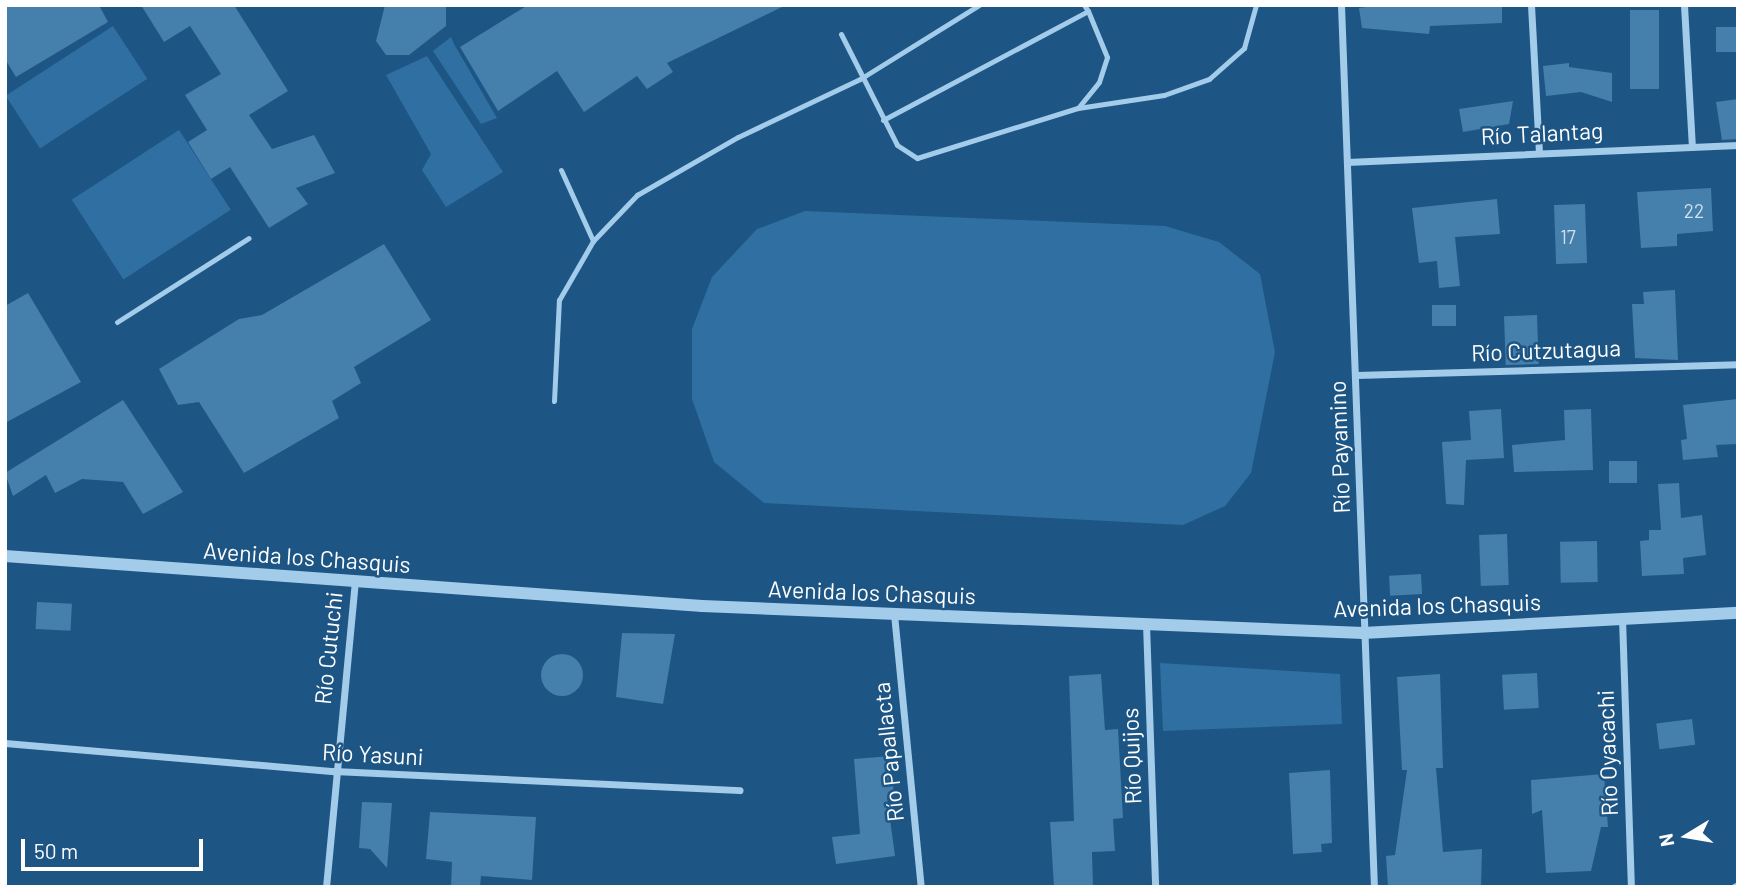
<!DOCTYPE html>
<meta charset="utf-8">
<style>
body{margin:0}
#map{position:relative;width:1743px;height:892px;overflow:hidden;background:#1d5584;font-family:Barlow,sans-serif}
div>[style]{position:absolute}
[style*='--x']{left:calc(var(--x)*1px);top:calc(var(--y)*1px);width:calc(var(--w)*1px);rotate:calc(var(--a)*1deg)}
.green>*{inset:0;background:#306fa2;transform-origin:0 0}
.building>*{inset:0;background:#457fac;transform-origin:0 0}
.round{border-radius:50%}
.service>*{height:5px;margin:-2.5px;padding:0 2.5px;transform-origin:2.5px;border-radius:2.5px;background:#a3cbea}
.minor>*{height:7px;margin:-3.5px;padding:0 3.5px;transform-origin:3.5px;border-radius:3.5px;background:#a3cbea}
.tertiary>*{height:12px;margin:-6px;padding:0 6px;transform-origin:6px;border-radius:6px;background:#a3cbea}
span{translate:-50% -50%;white-space:nowrap;text-align:center;line-height:1.15;-webkit-text-stroke:5px #1d5584;paint-order:stroke}
.number-label{font-size:19px;color:#d0dfea}
.number-label span{-webkit-text-stroke-width:0}
.street-label{font-size:23px;color:#fff}
.frame{position:absolute;inset:0;border:7px solid #fff;pointer-events:none}
.north{position:absolute;left:1652px;top:801px;width:70px;height:70px;-webkit-text-stroke:5px #1d5584;paint-order:stroke;rotate:259deg;font-size:19px;font-weight:700;line-height:28px;text-align:center;color:#fff}
.north::after{content:'';display:block;margin:auto;width:24px;height:32px;background:#fff;clip-path:polygon(50% 0,100% 100%,50% 72%,0 100%)}
.scale{position:absolute;left:21px;top:839px;width:182px;height:32px;box-sizing:border-box;border:4px solid #fff;border-top:0;padding-left:9px;font-size:21px;line-height:24px;white-space:nowrap;color:#fff;-webkit-text-stroke:5px #1d5584;paint-order:stroke}
</style>
<div id="map">
<div class="green">
<i style="left:113px;top:26px;width:63px;height:128px;rotate:57deg"></i>
<i style="clip-path:polygon(451px 37px,454px 44px,497px 118px,481px 124px,433px 51px)"></i>
<i style="clip-path:polygon(427px 56px,503px 172px,446px 207px,422px 170px,431px 154px,386px 75px)"></i>
<i style="left:179px;top:130px;width:95px;height:128px;rotate:57deg"></i>
<i style="clip-path:polygon(805px 211px,1165px 226px,1219px 242px,1260px 274px,1275px 352px,1251px 473px,1225px 506px,1183px 525px,764px 503px,714px 462px,692px 399px,692px 329px,712px 277px,757px 229px)"></i>
<i style="clip-path:polygon(1160px 663px,1340px 674px,1342px 724px,1163px 731px)"></i>
</div>
<div class="building">
<i style="clip-path:polygon(5px 5px,99px 5px,108px 22px,16px 77px,5px 59px)"></i>
<i style="clip-path:polygon(141px 5px,234px 5px,288px 91px,249px 115px,272px 149px,314px 135px,335px 173px,296px 188px,308px 204px,269px 228px,230px 167px,211px 179px,188px 142px,207px 130px,185px 95px,221px 74px,190px 26px,164px 42px)"></i>
<i style="clip-path:polygon(385px 5px,446px 5px,446px 26px,409px 55px,386px 55px,376px 41px)"></i>
<i style="clip-path:polygon(528px 5px,786px 5px,667px 63px,673px 72px,647px 89px,637px 76px,584px 112px,557px 71px,498px 111px,460px 47px)"></i>
<i style="clip-path:polygon(1380px 5px,1502px 5px,1502px 23px,1430px 26px,1429px 34px,1362px 28px,1359px 8px)"></i>
<i style="left:1630px;top:10px;width:29px;height:79px"></i>
<i style="left:1738px;top:27px;width:25px;height:22px;rotate:90deg"></i>
<i style="clip-path:polygon(1569px 63px,1569px 67px,1612px 73px,1612px 102px,1581px 92px,1546px 96px,1543px 66px)"></i>
<i style="clip-path:polygon(1738px 99px,1738px 139px,1722px 140px,1716px 102px)"></i>
<i style="clip-path:polygon(1513px 101px,1509px 124px,1463px 132px,1459px 109px)"></i>
<i style="clip-path:polygon(1711px 188px,1713px 231px,1677px 234px,1677px 246px,1641px 248px,1637px 192px)"></i>
<i style="clip-path:polygon(1497px 199px,1500px 234px,1455px 237px,1460px 286px,1439px 288px,1437px 261px,1419px 263px,1412px 208px)"></i>
<i style="left:1585px;top:204px;width:59px;height:31px;rotate:88deg"></i>
<i style="clip-path:polygon(384px 244px,431px 320px,354px 367px,361px 383px,332px 401px,339px 418px,244px 473px,199px 402px,178px 405px,159px 369px,239px 319px,262px 315px)"></i>
<i style="clip-path:polygon(1675px 290px,1678px 360px,1635px 358px,1632px 304px,1644px 304px,1643px 292px)"></i>
<i style="clip-path:polygon(28px 293px,81px 382px,5px 423px,5px 306px)"></i>
<i style="left:1432px;top:305px;width:24px;height:21px"></i>
<i style="left:1537px;top:315px;width:49px;height:33px;rotate:88deg"></i>
<i style="clip-path:polygon(1738px 399px,1738px 444px,1716px 445px,1718px 457px,1683px 460px,1681px 440px,1687px 439px,1683px 405px)"></i>
<i style="clip-path:polygon(123px 400px,183px 492px,143px 514px,123px 482px,82px 479px,55px 493px,46px 475px,13px 496px,5px 473px)"></i>
<i style="clip-path:polygon(1501px 409px,1504px 458px,1466px 460px,1464px 505px,1446px 504px,1442px 442px,1471px 440px,1469px 411px)"></i>
<i style="clip-path:polygon(1591px 409px,1593px 470px,1514px 472px,1512px 445px,1565px 440px,1564px 410px)"></i>
<i style="left:1609px;top:461px;width:28px;height:22px"></i>
<i style="clip-path:polygon(1679px 483px,1681px 518px,1702px 515px,1706px 555px,1683px 558px,1684px 574px,1642px 576px,1640px 541px,1649px 540px,1649px 530px,1661px 530px,1658px 484px)"></i>
<i style="left:1507px;top:534px;width:51px;height:28px;rotate:88deg"></i>
<i style="left:1597px;top:541px;width:41px;height:37px;rotate:89deg"></i>
<i style="left:1421px;top:574px;width:20px;height:32px;rotate:87deg"></i>
<i style="left:37px;top:602px;width:35px;height:27px;rotate:3deg"></i>
<i style="clip-path:polygon(622px 633px,675px 634px,663px 704px,616px 697px)"></i>
<i class="round" style="left:541px;top:654px;width:42px;height:42px"></i>
<i style="left:1537px;top:673px;width:35px;height:35px;rotate:87deg"></i>
<i style="clip-path:polygon(1101px 674px,1105px 730px,1118px 729px,1123px 818px,1113px 819px,1115px 851px,1092px 852px,1093px 887px,1054px 887px,1050px 822px,1074px 821px,1069px 676px)"></i>
<i style="clip-path:polygon(1440px 674px,1443px 768px,1436px 768px,1443px 852px,1482px 849px,1481px 887px,1388px 887px,1386px 856px,1395px 855px,1407px 770px,1402px 770px,1397px 677px)"></i>
<i style="left:1692px;top:719px;width:26px;height:36px;rotate:83deg"></i>
<i style="clip-path:polygon(891px 756px,894px 797px,887px 797px,895px 856px,836px 864px,832px 837px,860px 834px,854px 759px)"></i>
<i style="clip-path:polygon(1330px 770px,1332px 843px,1321px 844px,1322px 852px,1293px 854px,1289px 773px)"></i>
<i style="clip-path:polygon(1604px 774px,1608px 827px,1601px 827px,1591px 871px,1546px 873px,1542px 810px,1532px 814px,1531px 780px)"></i>
<i style="clip-path:polygon(362px 802px,392px 803px,387px 868px,370px 849px,359px 848px)"></i>
<i style="clip-path:polygon(430px 812px,536px 817px,532px 880px,481px 876px,480px 887px,451px 887px,452px 862px,426px 859px)"></i>
</div>
<div class="service">
<i style="--x:841;--y:34;--w:124;--a:63.2"></i>
<i style="--x:897;--y:145;--w:24;--a:33"></i>
<i style="--x:917;--y:158;--w:169;--a:-17.3"></i>
<i style="--x:1078;--y:108;--w:87;--a:-8.6"></i>
<i style="--x:1164;--y:95;--w:48;--a:-19.6"></i>
<i style="--x:1209;--y:79;--w:47;--a:-41.5"></i>
<i style="--x:1244;--y:48;--w:45;--a:-74.4"></i>
<i style="--x:1078;--y:108;--w:33;--a:-51"></i>
<i style="--x:1099;--y:82;--w:26;--a:-72"></i>
<i style="--x:1107;--y:57;--w:50;--a:-112.4"></i>
<i style="--x:883;--y:120;--w:232;--a:-28"></i>
<i style="--x:1088;--y:11;--w:7;--a:-124"></i>
<i style="--x:561;--y:170;--w:78;--a:65.7"></i>
<i style="--x:117;--y:322;--w:156;--a:-32.5"></i>
<i style="--x:554;--y:401;--w:101;--a:-87.2"></i>
<i style="--x:559;--y:300;--w:68;--a:-60"></i>
<i style="--x:593;--y:241;--w:64;--a:-46.3"></i>
<i style="--x:637;--y:195;--w:116;--a:-29.9"></i>
<i style="--x:738;--y:137;--w:135;--a:-25.4"></i>
<i style="--x:860;--y:79;--w:140;--a:-31.9"></i>
</div>
<div class="minor">
<i style="--x:1341;--y:5;--w:883;--a:87.86"></i>
<i style="--x:1531;--y:5;--w:147;--a:86.9"></i>
<i style="--x:1684;--y:5;--w:142;--a:86.8"></i>
<i style="--x:1347;--y:162;--w:391;--a:-2.5"></i>
<i style="--x:1356;--y:375;--w:382;--a:-1.6"></i>
<i style="--x:894;--y:614;--w:274;--a:84.4"></i>
<i style="--x:1622;--y:618;--w:269;--a:88.1"></i>
<i style="--x:1146;--y:624;--w:263;--a:88"></i>
<i style="--x:5;--y:743;--w:330;--a:4.9"></i>
<i style="--x:334;--y:771;--w:406;--a:2.7"></i>
<i style="--x:326;--y:887;--w:307;--a:-84.6"></i>
<i style="--x:1734;--y:887;--w:4;--a:-27"></i>
</div>
<div class="tertiary">
<i style="--x:5;--y:556;--w:699;--a:4.1"></i>
<i style="--x:702;--y:606;--w:662;--a:2.34"></i>
<i style="--x:1363;--y:633;--w:376;--a:-3.1"></i>
</div>
<div class="number-label">
<span style="left:1694px;top:211px">22</span>
<span style="left:1568px;top:237px">17</span>
</div>
<div class="street-label">
<span style="left:1542px;top:133px;rotate:-3deg">Río Talantag</span>
<span style="left:1546px;top:350px;rotate:-2deg">Río Cutzutagua</span>
<span style="left:1339px;top:447px;rotate:-92deg">Río Payamino</span>
<span style="left:307px;top:557px;rotate:4deg">Avenida los Chasquis</span>
<span style="left:872px;top:592px;rotate:2deg">Avenida los Chasquis</span>
<span style="left:1437px;top:605px;rotate:-2deg">Avenida los Chasquis</span>
<span style="left:328px;top:648px;rotate:-84deg">Río Cutuchi</span>
<span style="left:888px;top:752px;rotate:-96deg">Río Papallacta</span>
<span style="left:1607px;top:753px;rotate:-92deg">Río Oyacachi</span>
<span style="left:373px;top:754px;rotate:3deg">Río Yasuni</span>
<span style="left:1131px;top:756px;rotate:-92deg">Río Quijos</span>
</div>
<div class="frame"></div>
<div class="north">N</div>
<div class="scale">50 m</div>
</div>
